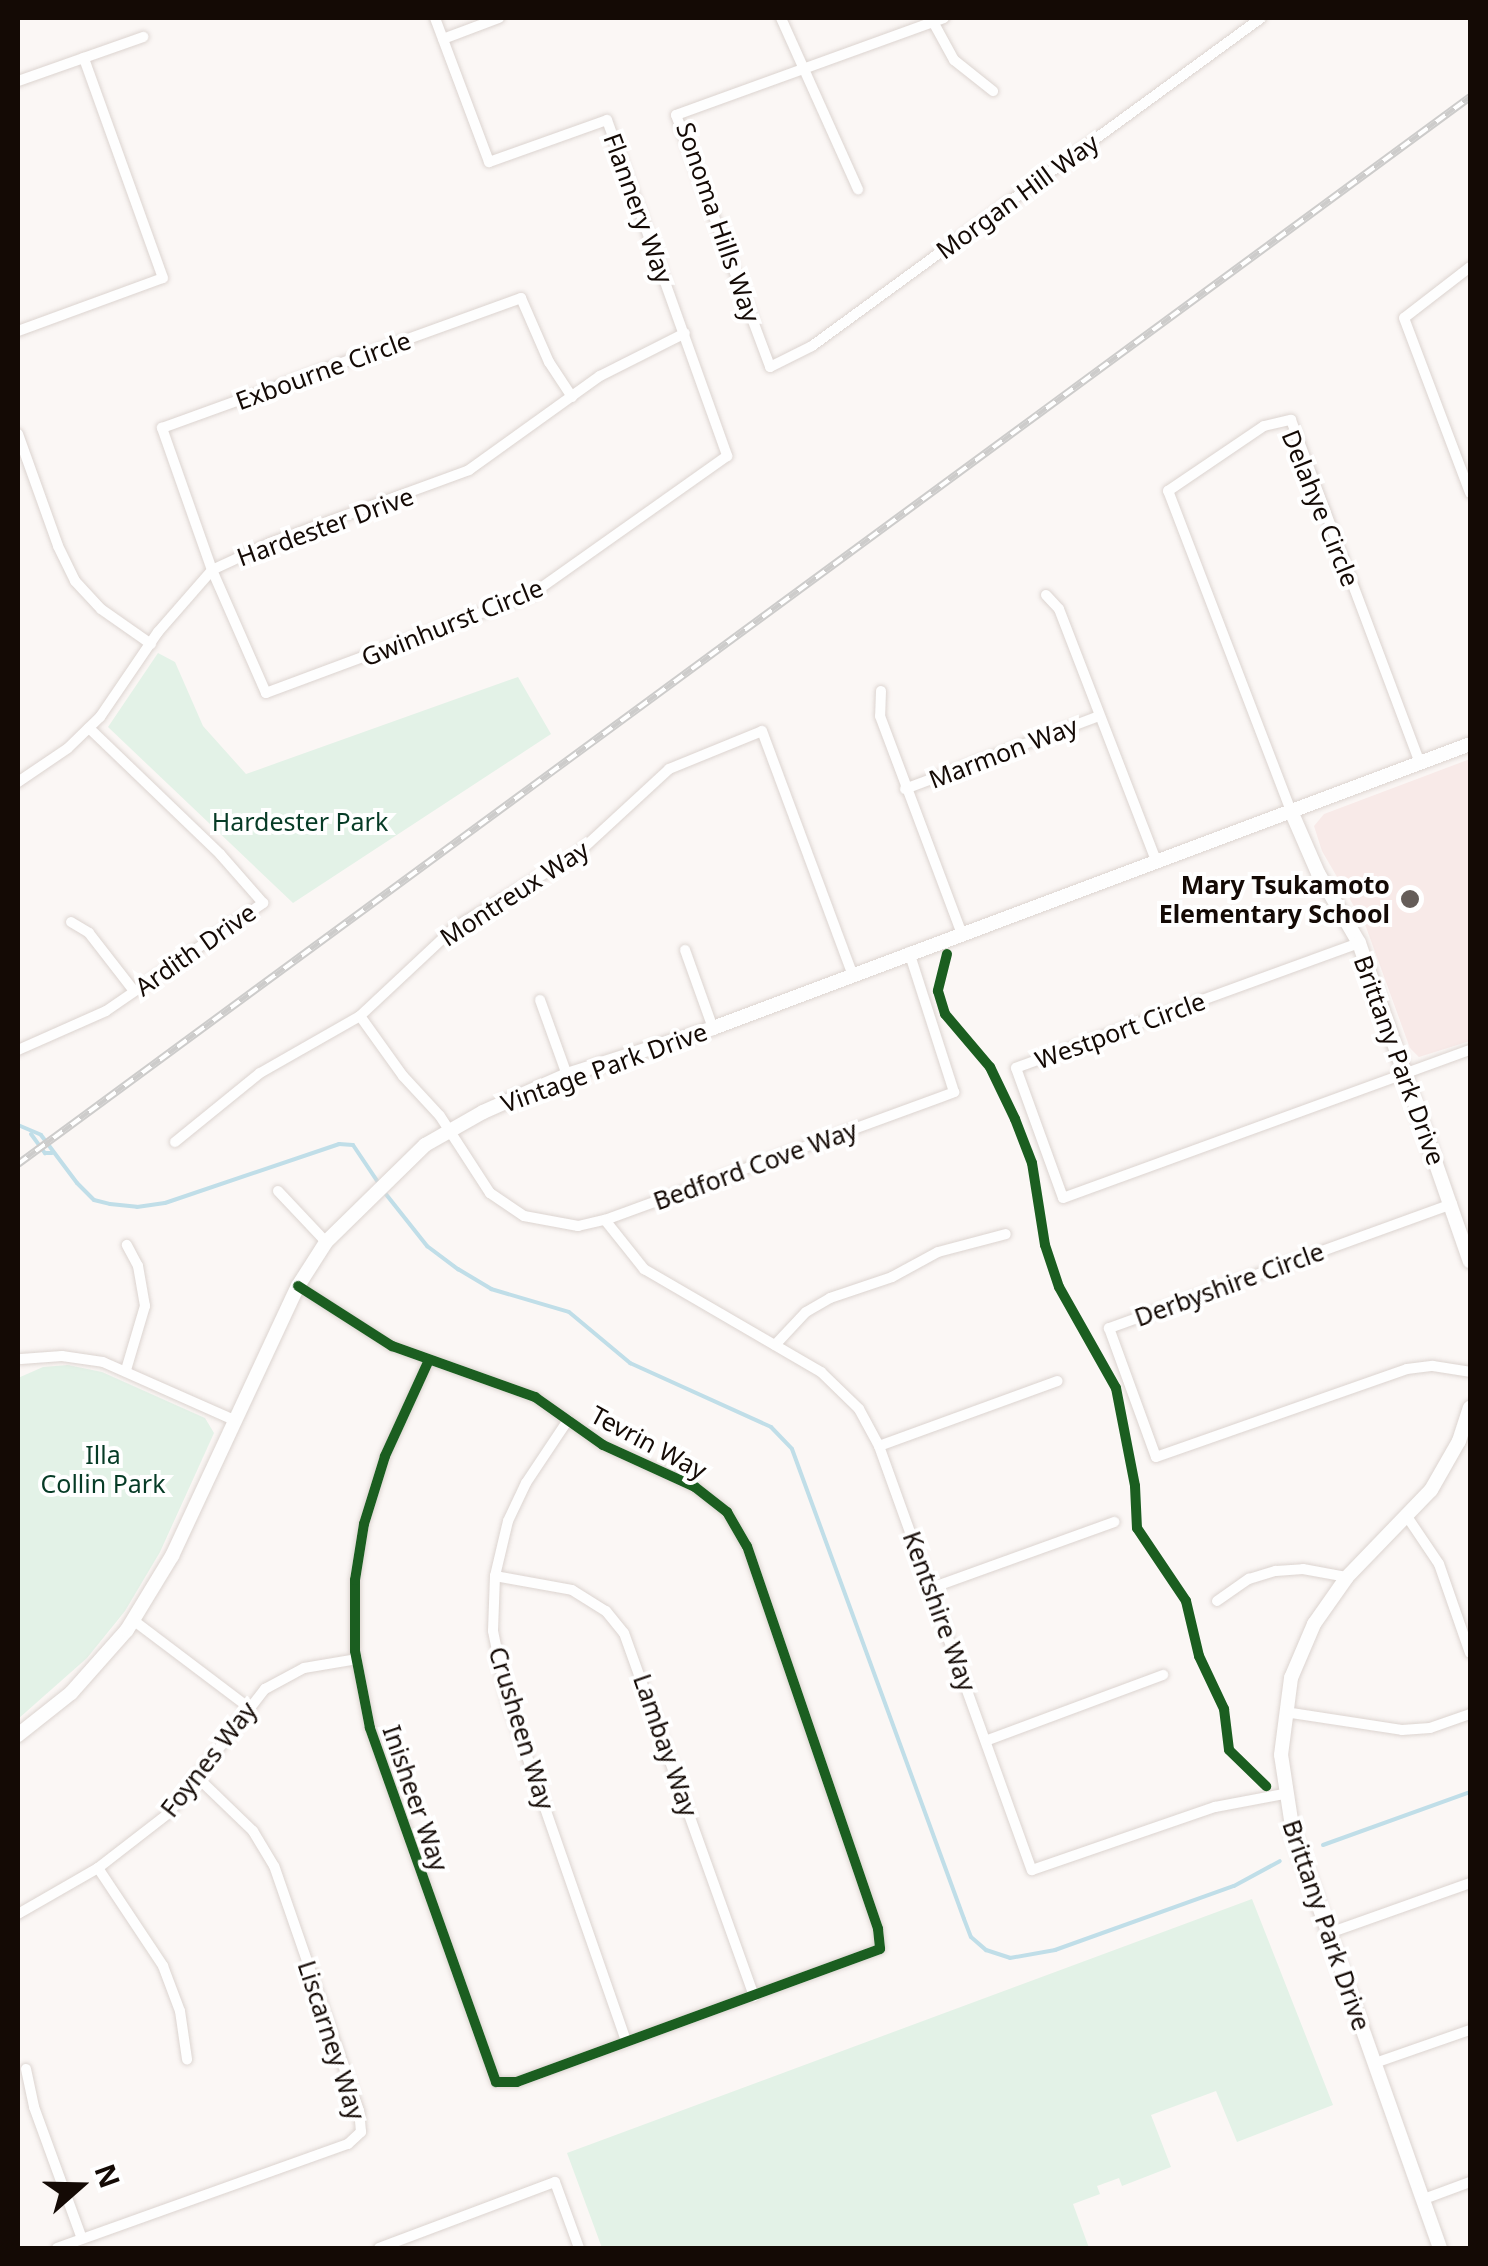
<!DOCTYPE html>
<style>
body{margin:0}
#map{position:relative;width:1488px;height:2266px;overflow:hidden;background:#fbf7f5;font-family:"Noto Sans",sans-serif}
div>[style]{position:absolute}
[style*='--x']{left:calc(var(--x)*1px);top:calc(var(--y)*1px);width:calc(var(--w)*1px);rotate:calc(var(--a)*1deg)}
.education>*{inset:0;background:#f8eae8}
.green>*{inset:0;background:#e3f2e7}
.stream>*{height:4px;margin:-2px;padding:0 2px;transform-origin:2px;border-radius:2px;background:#c0dee8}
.roads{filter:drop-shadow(0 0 2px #dcd4d0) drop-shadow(0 0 2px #dcd4d0)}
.street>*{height:10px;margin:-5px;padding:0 5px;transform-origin:5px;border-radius:5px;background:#fefefe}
.secondary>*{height:14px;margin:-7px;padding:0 7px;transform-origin:7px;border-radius:7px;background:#fefefe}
.rail>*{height:8px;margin-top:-4px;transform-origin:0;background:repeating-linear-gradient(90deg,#fff 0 11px,#cdcccb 0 22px);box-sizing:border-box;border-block:2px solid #cdcccb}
.cycleway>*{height:10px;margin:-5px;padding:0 5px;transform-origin:5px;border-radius:5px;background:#1b5e20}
.dots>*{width:28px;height:28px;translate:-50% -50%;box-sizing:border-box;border:5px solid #fff;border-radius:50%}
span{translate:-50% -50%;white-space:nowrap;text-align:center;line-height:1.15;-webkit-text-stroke:8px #fff;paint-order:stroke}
.street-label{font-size:25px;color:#140a05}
.park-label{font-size:25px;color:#063b26}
.poi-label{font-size:25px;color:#140a05;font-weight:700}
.right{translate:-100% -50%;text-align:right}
.frame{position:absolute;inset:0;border:20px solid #140a05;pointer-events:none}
.north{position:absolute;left:30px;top:2136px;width:100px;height:100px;-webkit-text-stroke:8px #fff;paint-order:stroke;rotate:70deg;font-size:28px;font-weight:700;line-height:40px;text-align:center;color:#140a05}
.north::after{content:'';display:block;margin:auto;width:35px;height:45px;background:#140a05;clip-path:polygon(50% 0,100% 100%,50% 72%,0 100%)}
</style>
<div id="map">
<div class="education">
<i style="clip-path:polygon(1470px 759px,1470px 1041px,1419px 1057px,1410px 1048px,1366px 927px,1322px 851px,1314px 826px,1324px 814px)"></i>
</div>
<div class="green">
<i style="clip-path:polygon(158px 653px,175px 662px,203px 726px,246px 774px,518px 677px,551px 734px,293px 903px,108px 727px)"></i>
<i style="clip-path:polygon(68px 1365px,102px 1372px,205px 1418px,214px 1433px,160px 1552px,125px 1611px,87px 1658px,18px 1719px,18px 1378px,43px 1367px)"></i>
<i style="clip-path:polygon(1252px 1899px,1333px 2105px,1237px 2142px,1216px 2091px,1151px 2115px,1171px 2167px,1122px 2186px,1119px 2178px,1097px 2186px,1100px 2194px,1073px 2204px,1089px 2248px,602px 2248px,567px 2153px)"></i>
</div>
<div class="stream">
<i style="--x:18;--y:1125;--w:25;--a:23"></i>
<i style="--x:41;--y:1135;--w:60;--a:53.1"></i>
<i style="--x:77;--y:1183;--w:24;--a:45"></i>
<i style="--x:94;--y:1200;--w:16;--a:14"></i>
<i style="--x:110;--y:1204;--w:27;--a:6"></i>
<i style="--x:137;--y:1207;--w:28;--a:-8"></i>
<i style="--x:165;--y:1203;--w:184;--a:-18.7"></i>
<i style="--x:339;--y:1144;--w:14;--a:4"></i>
<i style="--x:353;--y:1145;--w:48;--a:56"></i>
<i style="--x:31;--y:1134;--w:24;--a:54"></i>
<i style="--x:45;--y:1153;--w:7;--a:0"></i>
<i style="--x:385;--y:1193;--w:68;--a:51.6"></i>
<i style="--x:427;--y:1246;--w:39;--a:37"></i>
<i style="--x:458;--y:1269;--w:39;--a:31"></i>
<i style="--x:491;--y:1289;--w:81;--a:16.4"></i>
<i style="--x:569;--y:1312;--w:80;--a:39.9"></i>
<i style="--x:630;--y:1363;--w:155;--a:24.4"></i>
<i style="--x:771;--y:1427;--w:30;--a:46"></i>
<i style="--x:792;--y:1449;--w:500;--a:69.9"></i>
<i style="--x:964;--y:1919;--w:19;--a:69"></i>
<i style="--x:971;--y:1937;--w:20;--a:41"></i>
<i style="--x:986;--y:1950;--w:25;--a:18"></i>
<i style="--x:1010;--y:1958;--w:46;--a:-10.1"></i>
<i style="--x:1055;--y:1950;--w:190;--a:-19.7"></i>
<i style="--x:1234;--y:1886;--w:52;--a:-28.5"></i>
<i style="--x:1323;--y:1845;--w:156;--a:-19.8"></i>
</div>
<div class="roads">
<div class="street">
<i style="--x:435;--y:18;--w:154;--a:69.4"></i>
<i style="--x:489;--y:162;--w:125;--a:-19.6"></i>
<i style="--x:607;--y:120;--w:357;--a:70.3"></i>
<i style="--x:727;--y:456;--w:239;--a:144.7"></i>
<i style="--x:532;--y:594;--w:284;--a:159.6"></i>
<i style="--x:266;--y:693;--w:134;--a:-113.7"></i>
<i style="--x:212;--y:570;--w:151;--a:-109.4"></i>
<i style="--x:162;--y:428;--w:382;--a:-19.9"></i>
<i style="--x:521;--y:298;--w:70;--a:66.4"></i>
<i style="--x:549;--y:362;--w:42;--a:56.7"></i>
<i style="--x:781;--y:18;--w:188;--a:65.8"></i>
<i style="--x:931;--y:18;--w:48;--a:61.3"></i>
<i style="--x:954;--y:60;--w:50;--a:38.5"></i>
<i style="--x:944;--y:18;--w:285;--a:160.1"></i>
<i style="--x:676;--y:115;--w:269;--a:69.5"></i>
<i style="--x:770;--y:367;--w:47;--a:-26.6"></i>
<i style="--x:812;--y:346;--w:556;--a:-36.15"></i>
<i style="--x:443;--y:39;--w:60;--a:-20.6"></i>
<i style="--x:18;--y:81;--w:133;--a:-19.4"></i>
<i style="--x:1470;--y:267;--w:83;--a:142.3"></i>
<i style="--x:1404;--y:318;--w:187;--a:69.3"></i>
<i style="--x:18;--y:331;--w:154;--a:-20.1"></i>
<i style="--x:163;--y:278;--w:234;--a:-109.8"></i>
<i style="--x:18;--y:434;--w:119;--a:70.3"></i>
<i style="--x:58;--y:546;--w:39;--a:64"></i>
<i style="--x:75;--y:581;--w:38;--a:47"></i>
<i style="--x:101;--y:609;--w:61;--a:35"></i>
<i style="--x:1046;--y:595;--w:19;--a:47"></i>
<i style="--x:1059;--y:609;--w:270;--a:68.9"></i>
<i style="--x:881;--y:691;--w:25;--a:92"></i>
<i style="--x:880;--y:716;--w:231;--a:69.4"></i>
<i style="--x:18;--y:782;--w:60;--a:-34.2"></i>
<i style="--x:68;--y:748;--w:45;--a:-44.1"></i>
<i style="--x:100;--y:717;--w:103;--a:-55.7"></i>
<i style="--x:158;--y:632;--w:82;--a:-48.9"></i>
<i style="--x:212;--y:570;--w:64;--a:-25"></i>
<i style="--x:270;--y:543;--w:212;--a:-20.1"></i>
<i style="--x:469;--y:470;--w:161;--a:-35.7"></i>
<i style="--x:600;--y:376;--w:95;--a:-26.8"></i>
<i style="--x:905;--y:789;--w:207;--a:-20.6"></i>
<i style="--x:1291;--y:811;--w:343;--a:-111"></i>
<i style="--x:1168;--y:491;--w:116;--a:-34.1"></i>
<i style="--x:1264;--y:426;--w:28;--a:-13"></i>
<i style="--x:1291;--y:420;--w:366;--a:69.4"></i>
<i style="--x:71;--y:922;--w:21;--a:31"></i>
<i style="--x:89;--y:933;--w:73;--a:52.2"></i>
<i style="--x:1359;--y:943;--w:365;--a:160"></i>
<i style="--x:1016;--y:1068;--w:138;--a:70.1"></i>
<i style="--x:1063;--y:1198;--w:433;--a:-20"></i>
<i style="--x:685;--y:950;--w:83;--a:70.3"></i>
<i style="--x:540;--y:1000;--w:80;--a:70.2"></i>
<i style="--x:360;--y:1016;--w:74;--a:54.4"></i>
<i style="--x:403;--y:1076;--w:54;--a:47.2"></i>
<i style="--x:440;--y:1116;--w:92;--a:57"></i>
<i style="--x:490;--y:1193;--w:41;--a:34.1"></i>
<i style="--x:524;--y:1216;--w:55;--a:10.5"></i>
<i style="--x:578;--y:1226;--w:28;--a:-13"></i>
<i style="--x:605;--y:1220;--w:372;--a:-20.1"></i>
<i style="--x:954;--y:1092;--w:147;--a:-107.8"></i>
<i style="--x:18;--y:1050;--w:96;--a:-23.9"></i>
<i style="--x:106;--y:1011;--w:191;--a:-34.5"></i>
<i style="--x:263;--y:903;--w:65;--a:-131.3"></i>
<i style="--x:220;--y:854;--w:182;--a:-136.1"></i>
<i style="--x:175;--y:1142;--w:109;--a:-39.1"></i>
<i style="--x:260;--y:1073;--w:115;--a:-29.7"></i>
<i style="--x:360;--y:1016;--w:129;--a:-43.1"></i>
<i style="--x:454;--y:928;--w:144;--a:-31"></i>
<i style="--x:577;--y:854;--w:125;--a:-42.7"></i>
<i style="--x:669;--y:769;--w:100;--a:-22.2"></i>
<i style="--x:762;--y:731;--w:258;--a:69.6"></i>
<i style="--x:278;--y:1191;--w:70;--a:46.7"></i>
<i style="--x:1452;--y:1204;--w:365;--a:160.1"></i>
<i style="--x:1109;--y:1328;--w:137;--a:70"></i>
<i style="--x:1156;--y:1457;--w:266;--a:-19.3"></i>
<i style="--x:1407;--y:1369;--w:26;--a:-7"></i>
<i style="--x:1433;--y:1366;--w:37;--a:9"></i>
<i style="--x:605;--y:1220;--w:63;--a:51.5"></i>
<i style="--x:644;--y:1269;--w:205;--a:30.2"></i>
<i style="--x:821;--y:1372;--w:53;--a:44.2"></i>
<i style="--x:859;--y:1409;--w:42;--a:61.6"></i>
<i style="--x:879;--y:1446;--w:451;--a:70.2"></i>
<i style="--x:1032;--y:1870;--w:194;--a:-19"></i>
<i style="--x:1215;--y:1807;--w:70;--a:-10.7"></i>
<i style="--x:298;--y:1286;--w:112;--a:32.6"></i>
<i style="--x:392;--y:1346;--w:152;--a:19.6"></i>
<i style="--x:535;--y:1397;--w:83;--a:35.2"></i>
<i style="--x:603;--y:1445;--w:101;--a:24.5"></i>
<i style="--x:695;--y:1487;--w:41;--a:38"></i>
<i style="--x:727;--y:1512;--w:39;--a:60"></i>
<i style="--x:747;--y:1546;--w:405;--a:71.1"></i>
<i style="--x:878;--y:1929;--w:20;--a:84"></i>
<i style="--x:880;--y:1949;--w:387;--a:159.9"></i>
<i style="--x:517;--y:2082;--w:21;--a:180"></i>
<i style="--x:496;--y:2082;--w:376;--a:-109.6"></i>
<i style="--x:370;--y:1728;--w:78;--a:-101"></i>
<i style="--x:355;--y:1651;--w:71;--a:-90"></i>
<i style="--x:355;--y:1580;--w:57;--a:-80.9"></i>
<i style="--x:364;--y:1524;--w:71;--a:-72.8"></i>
<i style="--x:385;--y:1456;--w:103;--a:-65.4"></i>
<i style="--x:775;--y:1345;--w:45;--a:-46.8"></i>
<i style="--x:806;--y:1312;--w:28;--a:-30"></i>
<i style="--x:830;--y:1298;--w:65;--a:-18.7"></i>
<i style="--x:892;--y:1277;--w:52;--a:-28.5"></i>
<i style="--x:938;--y:1252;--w:70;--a:-14.8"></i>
<i style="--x:21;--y:1359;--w:41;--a:-4.2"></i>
<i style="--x:62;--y:1356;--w:41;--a:8.3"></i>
<i style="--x:103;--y:1362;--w:143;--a:23.9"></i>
<i style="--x:126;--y:1370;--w:67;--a:-73.5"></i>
<i style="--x:145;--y:1306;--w:41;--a:-99.9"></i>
<i style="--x:138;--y:1266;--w:24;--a:-118"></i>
<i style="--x:568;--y:1420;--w:76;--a:123.7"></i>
<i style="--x:526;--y:1483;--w:42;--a:115.3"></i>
<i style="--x:508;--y:1521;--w:57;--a:103.3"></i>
<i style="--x:495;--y:1576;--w:55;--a:92.1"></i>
<i style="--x:493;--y:1631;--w:69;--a:78.4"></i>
<i style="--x:507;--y:1699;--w:362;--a:70.8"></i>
<i style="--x:879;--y:1446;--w:190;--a:-20"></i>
<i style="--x:1408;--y:1518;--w:55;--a:56"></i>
<i style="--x:1439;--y:1564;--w:94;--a:70.8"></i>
<i style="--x:495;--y:1576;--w:78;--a:10.3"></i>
<i style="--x:572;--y:1590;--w:40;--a:32"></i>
<i style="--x:606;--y:1611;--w:28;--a:51"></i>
<i style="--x:624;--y:1633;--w:386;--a:70.3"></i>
<i style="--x:931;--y:1588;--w:195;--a:-19.8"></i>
<i style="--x:1217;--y:1601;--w:39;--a:-35"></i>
<i style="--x:1249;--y:1579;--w:28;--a:-17"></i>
<i style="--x:1276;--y:1571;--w:27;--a:-4"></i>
<i style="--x:1303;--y:1569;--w:45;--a:10.3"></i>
<i style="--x:133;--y:1620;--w:144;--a:37.1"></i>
<i style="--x:1285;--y:1712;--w:118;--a:8.7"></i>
<i style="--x:1402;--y:1730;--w:28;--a:-4"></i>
<i style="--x:1430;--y:1728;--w:42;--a:-19.3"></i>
<i style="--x:988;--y:1740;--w:187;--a:-20.4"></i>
<i style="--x:98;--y:1868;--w:118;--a:56.4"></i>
<i style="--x:163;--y:1966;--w:48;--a:69.3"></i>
<i style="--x:180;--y:2011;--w:49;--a:81.7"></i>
<i style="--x:18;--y:1914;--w:92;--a:-29.9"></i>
<i style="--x:98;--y:1868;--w:90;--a:-37.8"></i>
<i style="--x:169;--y:1813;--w:157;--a:-52.3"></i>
<i style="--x:265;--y:1689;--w:44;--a:-28.3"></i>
<i style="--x:304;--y:1668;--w:54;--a:-9.6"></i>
<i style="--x:1329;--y:1933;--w:150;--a:-19.5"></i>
<i style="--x:1375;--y:2063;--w:101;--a:-19.2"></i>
<i style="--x:26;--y:2069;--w:39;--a:78"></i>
<i style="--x:34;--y:2107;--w:140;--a:70"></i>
<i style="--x:1424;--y:2199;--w:49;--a:-20.3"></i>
<i style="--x:57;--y:2248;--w:309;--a:-19.7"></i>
<i style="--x:348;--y:2144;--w:18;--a:-43"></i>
<i style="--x:361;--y:2132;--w:21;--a:-95"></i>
<i style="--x:359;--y:2111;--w:259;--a:-109.1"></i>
<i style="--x:274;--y:1866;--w:41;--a:-121"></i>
<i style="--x:253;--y:1831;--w:78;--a:-136"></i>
<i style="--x:379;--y:2248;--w:188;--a:-20.6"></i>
<i style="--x:555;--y:2182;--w:70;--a:70"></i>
</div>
<div class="secondary">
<i style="--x:1291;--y:811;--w:68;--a:66.5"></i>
<i style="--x:1318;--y:873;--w:81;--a:59.6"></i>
<i style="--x:1359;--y:943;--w:337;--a:70.8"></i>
<i style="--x:18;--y:1735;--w:68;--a:-38.4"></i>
<i style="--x:71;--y:1693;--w:84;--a:-48.4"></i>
<i style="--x:127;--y:1630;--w:87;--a:-58.7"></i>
<i style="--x:172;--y:1556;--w:298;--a:-65"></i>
<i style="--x:298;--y:1286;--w:52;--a:-57.5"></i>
<i style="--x:326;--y:1242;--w:139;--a:-44.4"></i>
<i style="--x:425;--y:1145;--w:67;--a:-29.6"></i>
<i style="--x:483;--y:1112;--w:92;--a:-23.8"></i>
<i style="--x:567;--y:1075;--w:153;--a:-17.8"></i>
<i style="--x:713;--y:1028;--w:809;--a:-20.56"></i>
<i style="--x:1440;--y:2248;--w:440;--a:-109.5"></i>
<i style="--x:1293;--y:1833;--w:79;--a:-98.7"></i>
<i style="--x:1281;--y:1755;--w:78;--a:-82.6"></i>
<i style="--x:1291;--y:1678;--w:59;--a:-66.9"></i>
<i style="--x:1314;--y:1624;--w:57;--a:-54.9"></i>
<i style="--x:1347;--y:1577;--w:121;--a:-46"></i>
<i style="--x:1431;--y:1490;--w:56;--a:-60.3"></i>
<i style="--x:1459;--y:1441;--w:35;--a:-72"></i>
</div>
</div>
<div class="rail">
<i style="--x:18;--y:1164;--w:1802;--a:-36.31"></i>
</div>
<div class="cycleway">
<i style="--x:947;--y:954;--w:38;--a:104"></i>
<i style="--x:938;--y:991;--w:24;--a:73"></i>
<i style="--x:945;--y:1014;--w:70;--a:49.7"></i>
<i style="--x:990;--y:1067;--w:58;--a:64.3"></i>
<i style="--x:1015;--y:1119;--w:47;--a:68.9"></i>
<i style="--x:1032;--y:1163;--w:83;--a:81"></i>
<i style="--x:1045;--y:1245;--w:44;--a:71.6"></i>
<i style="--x:1059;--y:1287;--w:116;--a:60.6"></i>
<i style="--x:1116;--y:1388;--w:100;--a:79"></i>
<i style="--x:1135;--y:1486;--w:42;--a:87.3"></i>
<i style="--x:1137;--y:1528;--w:88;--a:56.1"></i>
<i style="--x:1186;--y:1601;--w:57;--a:76.7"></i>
<i style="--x:1199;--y:1656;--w:59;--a:64.7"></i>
<i style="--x:1224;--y:1709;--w:41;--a:83"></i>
<i style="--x:1229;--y:1750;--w:52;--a:44.2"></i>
<i style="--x:298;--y:1286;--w:112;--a:32.6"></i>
<i style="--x:392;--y:1346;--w:152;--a:19.6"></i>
<i style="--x:535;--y:1397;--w:83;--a:35.2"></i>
<i style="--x:603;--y:1445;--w:101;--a:24.5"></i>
<i style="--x:695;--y:1487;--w:41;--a:38"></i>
<i style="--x:727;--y:1512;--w:39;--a:60"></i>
<i style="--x:747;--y:1546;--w:405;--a:71.1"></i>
<i style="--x:878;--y:1929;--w:20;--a:84"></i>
<i style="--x:880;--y:1949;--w:387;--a:159.9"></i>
<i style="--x:517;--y:2082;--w:21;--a:180"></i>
<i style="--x:496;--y:2082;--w:376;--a:-109.6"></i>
<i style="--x:370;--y:1728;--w:78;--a:-101"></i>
<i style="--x:355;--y:1651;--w:71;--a:-90"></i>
<i style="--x:355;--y:1580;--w:57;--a:-80.9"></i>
<i style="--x:364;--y:1524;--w:71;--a:-72.8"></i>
<i style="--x:385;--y:1456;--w:103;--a:-65.4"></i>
</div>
<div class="dots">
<i style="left:1410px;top:899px;background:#655d59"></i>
</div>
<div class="street-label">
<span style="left:1017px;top:196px;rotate:-36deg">Morgan Hill Way</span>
<span style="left:639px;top:208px;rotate:70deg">Flannery Way</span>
<span style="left:719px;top:222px;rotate:71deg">Sonoma Hills Way</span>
<span style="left:323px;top:370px;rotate:-20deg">Exbourne Circle</span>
<span style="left:1321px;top:508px;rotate:68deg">Delahye Circle</span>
<span style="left:325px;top:526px;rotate:-20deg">Hardester Drive</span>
<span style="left:452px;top:622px;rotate:-22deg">Gwinhurst Circle</span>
<span style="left:1003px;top:752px;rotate:-21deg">Marmon Way</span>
<span style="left:514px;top:893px;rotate:-33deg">Montreux Way</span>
<span style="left:195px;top:949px;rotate:-35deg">Ardith Drive</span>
<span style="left:1120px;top:1030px;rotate:-20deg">Westport Circle</span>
<span style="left:1400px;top:1060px;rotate:70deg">Brittany Park Drive</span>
<span style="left:604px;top:1067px;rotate:-20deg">Vintage Park Drive</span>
<span style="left:755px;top:1165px;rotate:-20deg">Bedford Cove Way</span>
<span style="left:1229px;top:1284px;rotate:-20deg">Derbyshire Circle</span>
<span style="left:649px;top:1442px;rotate:28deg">Tevrin Way</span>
<span style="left:940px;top:1611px;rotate:70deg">Kentshire Way</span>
<span style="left:522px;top:1728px;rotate:73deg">Crusheen Way</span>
<span style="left:666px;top:1745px;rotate:71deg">Lambay Way</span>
<span style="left:208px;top:1759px;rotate:-52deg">Foynes Way</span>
<span style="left:416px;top:1798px;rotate:71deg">Inisheer Way</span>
<span style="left:1327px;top:1925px;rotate:71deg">Brittany Park Drive</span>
<span style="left:332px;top:2040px;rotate:72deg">Liscarney Way</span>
</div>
<div class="park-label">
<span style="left:300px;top:821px">Hardester Park</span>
<span style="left:103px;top:1469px">Illa<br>Collin Park</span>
</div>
<div class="poi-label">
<span class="right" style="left:1390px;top:899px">Mary Tsukamoto<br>Elementary School</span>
</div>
<div class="frame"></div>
<div class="north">N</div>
</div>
